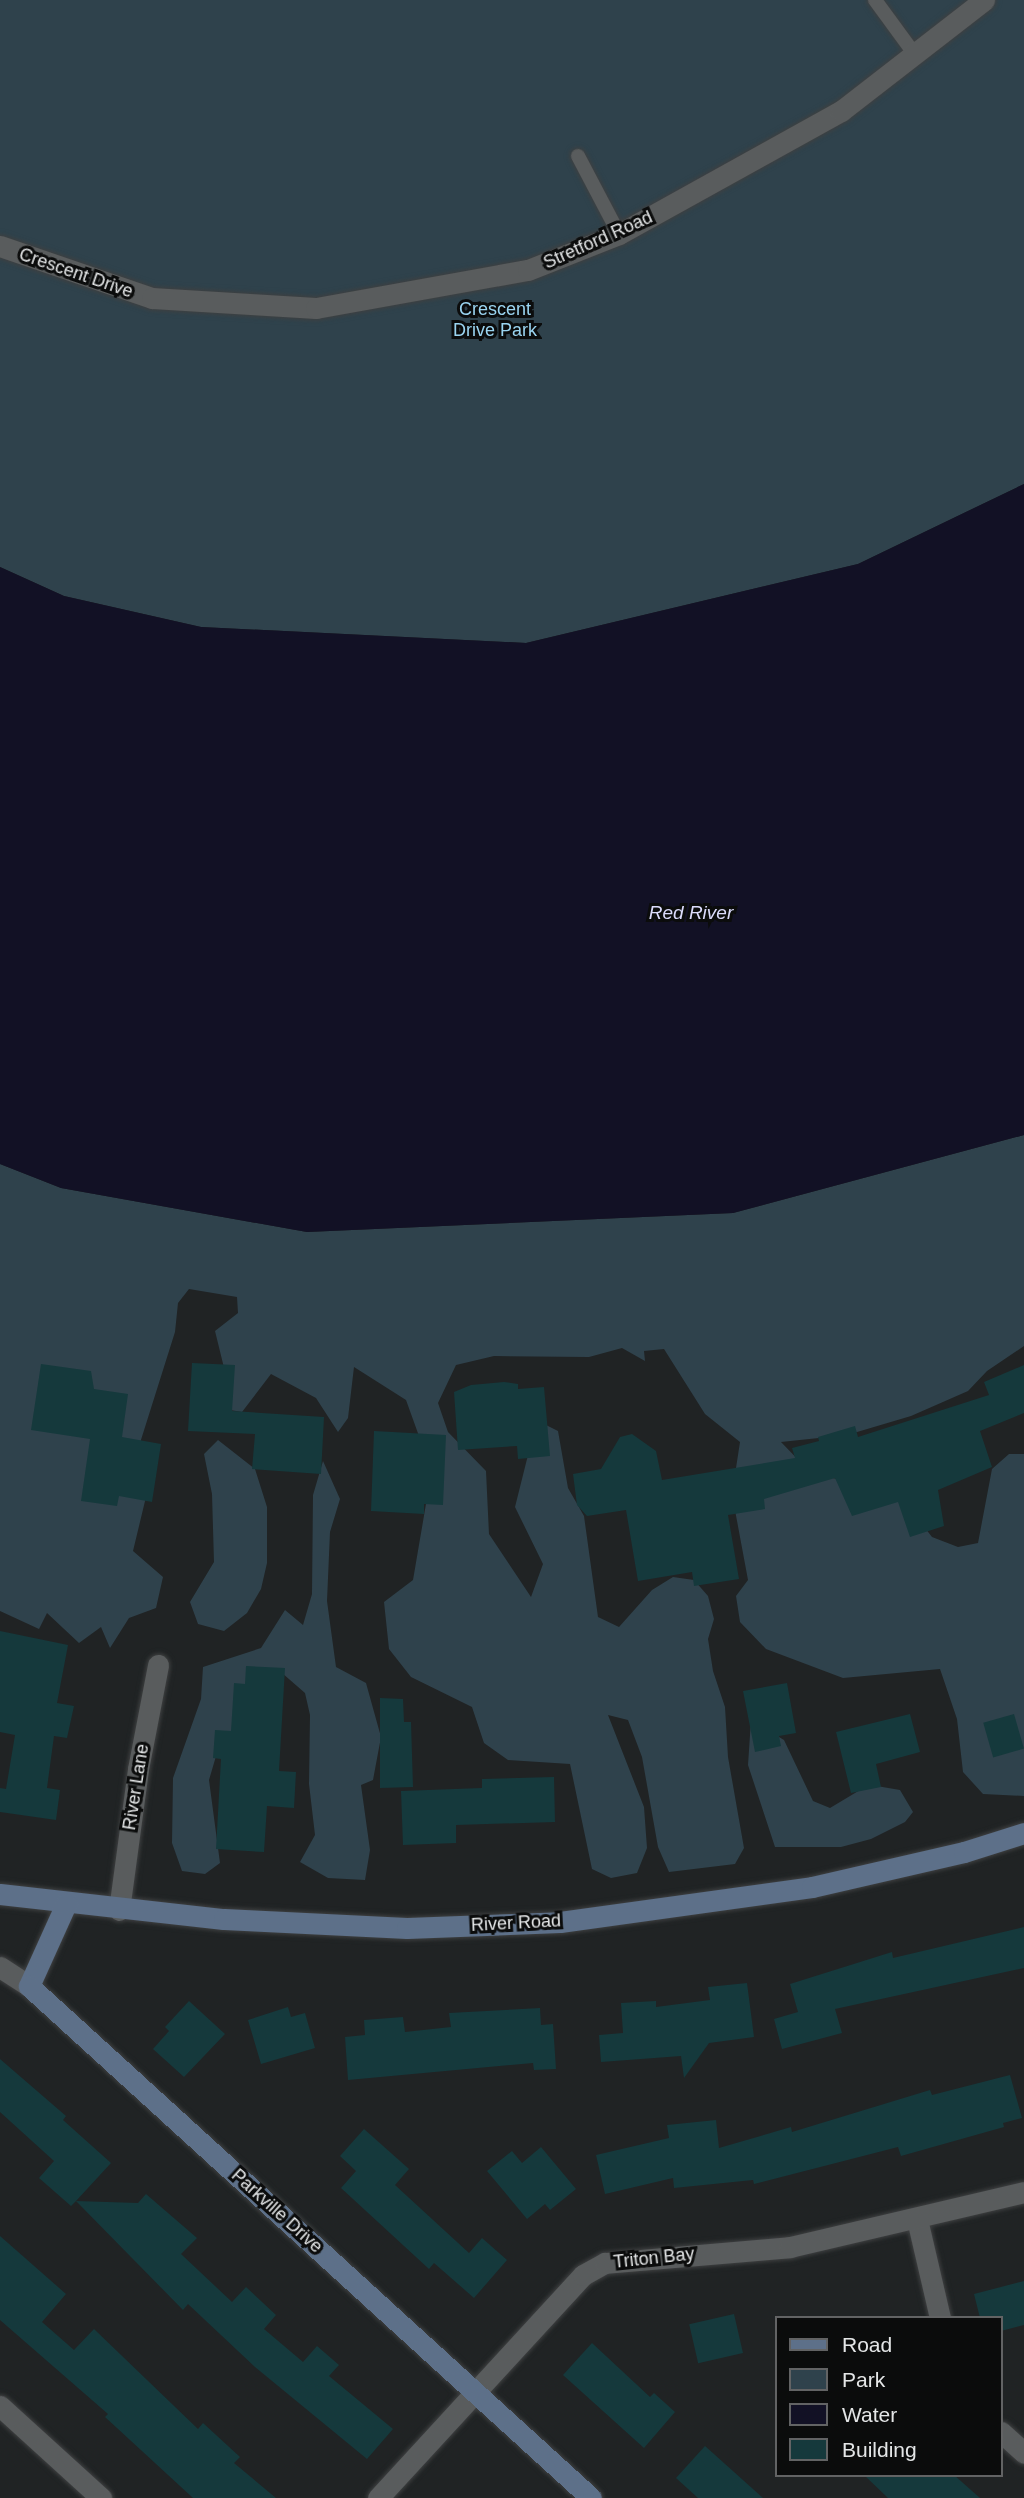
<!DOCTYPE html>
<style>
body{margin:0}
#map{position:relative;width:1024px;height:2498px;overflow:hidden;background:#202324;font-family:Arial,sans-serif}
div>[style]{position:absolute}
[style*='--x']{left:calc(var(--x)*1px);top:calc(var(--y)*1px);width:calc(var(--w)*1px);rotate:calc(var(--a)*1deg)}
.green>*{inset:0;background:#2f424c}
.water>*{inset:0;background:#121125}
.building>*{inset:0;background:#15393c;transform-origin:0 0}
.roads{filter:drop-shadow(0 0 2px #3e4041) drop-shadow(0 0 2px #3e4041)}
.lane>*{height:14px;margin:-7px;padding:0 7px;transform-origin:7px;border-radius:7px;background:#595c5d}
.street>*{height:21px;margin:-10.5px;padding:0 10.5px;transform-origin:10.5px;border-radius:10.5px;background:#595c5d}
.secondary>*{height:21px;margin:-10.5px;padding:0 10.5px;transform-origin:10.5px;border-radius:10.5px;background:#5d7089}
span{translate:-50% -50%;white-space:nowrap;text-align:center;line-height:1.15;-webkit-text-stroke:6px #0b0c0c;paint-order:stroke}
.street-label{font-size:18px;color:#e4e6e7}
.park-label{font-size:18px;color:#9ad4f0}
.water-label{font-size:19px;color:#dbdbfb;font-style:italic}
.legend{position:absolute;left:775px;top:2316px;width:228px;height:161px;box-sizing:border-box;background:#0b0c0c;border:2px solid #626364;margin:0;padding:9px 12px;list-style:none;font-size:21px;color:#e4e6e7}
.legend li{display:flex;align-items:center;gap:14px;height:35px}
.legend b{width:35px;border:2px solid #626364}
</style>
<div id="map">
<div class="green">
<i style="clip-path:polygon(0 0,1024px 0,1024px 484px,858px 564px,526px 643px,201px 627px,64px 596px,0 567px)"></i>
<i style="clip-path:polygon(1024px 1135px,1024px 1346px,987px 1371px,968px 1391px,911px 1416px,847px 1435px,781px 1442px,811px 1473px,898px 1493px,932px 1537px,958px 1547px,978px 1543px,992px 1469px,1009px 1454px,1024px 1454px,1024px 1796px,983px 1794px,963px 1772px,957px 1719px,940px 1669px,843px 1678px,766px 1649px,740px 1622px,736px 1596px,748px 1580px,732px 1494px,740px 1442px,705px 1414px,664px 1349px,644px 1351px,645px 1361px,622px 1348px,589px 1357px,494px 1356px,456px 1365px,438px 1403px,448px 1432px,486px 1471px,489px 1534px,531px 1597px,543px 1564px,515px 1507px,530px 1447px,546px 1425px,558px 1431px,568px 1488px,584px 1516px,598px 1617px,619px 1627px,652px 1590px,673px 1577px,694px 1580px,708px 1596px,714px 1619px,708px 1639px,713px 1671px,725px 1707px,728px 1757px,744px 1848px,735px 1864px,669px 1872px,658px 1847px,642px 1757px,628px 1720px,608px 1715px,644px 1807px,647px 1848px,637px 1873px,611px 1878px,592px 1869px,570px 1764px,508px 1760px,484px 1743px,472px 1707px,411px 1677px,389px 1649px,384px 1602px,413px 1580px,427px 1498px,424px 1450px,406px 1400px,354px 1367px,348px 1418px,338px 1432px,316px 1398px,271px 1374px,242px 1412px,218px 1408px,227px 1380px,215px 1331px,238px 1313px,237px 1297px,189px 1289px,178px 1303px,175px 1332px,140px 1443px,146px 1497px,133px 1551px,163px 1577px,156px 1608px,129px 1618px,110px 1648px,101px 1627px,79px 1643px,47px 1613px,39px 1629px,0 1611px,0 1164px,61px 1188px,307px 1232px,733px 1213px)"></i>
<i style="clip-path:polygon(218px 1440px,255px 1469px,267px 1507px,267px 1563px,261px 1589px,247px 1613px,224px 1631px,198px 1624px,190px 1602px,214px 1562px,212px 1494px,204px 1454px)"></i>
<i style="clip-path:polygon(323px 1461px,340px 1499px,330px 1532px,327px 1601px,336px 1667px,366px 1683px,381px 1737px,373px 1780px,361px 1785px,370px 1850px,365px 1880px,328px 1878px,300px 1862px,315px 1835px,309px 1784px,310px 1715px,305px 1693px,282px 1673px,219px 1746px,209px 1780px,220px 1863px,205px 1874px,182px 1871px,172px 1843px,173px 1778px,201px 1699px,203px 1667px,261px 1648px,285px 1610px,303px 1625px,312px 1594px,313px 1495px)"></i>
<i style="clip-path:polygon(751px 1720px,784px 1740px,813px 1801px,830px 1808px,860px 1790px,859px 1783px,900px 1790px,913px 1812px,905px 1822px,871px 1839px,841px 1847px,775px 1847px,748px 1765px)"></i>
</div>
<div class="water">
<i style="clip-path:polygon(1024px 484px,1024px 1135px,733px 1213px,307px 1232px,61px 1188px,0 1164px,0 567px,64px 596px,201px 627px,526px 643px,858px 564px)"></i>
</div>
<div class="building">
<i style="clip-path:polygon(192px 1363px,235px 1365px,232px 1411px,324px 1417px,321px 1474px,252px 1469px,255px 1434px,188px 1431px)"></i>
<i style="clip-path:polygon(41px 1364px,91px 1371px,94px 1389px,128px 1394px,122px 1437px,161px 1444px,152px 1502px,119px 1496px,117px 1506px,81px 1501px,90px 1439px,31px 1430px)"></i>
<i style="clip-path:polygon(1024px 1365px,1024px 1413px,980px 1431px,992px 1467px,938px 1490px,944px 1526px,910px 1537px,898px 1502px,852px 1516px,835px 1478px,764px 1499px,765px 1509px,728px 1515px,739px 1579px,694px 1586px,692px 1572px,638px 1581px,626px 1510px,587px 1516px,577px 1505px,573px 1474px,601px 1469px,620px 1437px,632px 1434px,656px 1451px,662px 1480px,795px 1458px,792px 1448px,819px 1441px,818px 1437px,855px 1426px,858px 1437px,989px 1395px,984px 1382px)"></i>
<i style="clip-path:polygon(504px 1382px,518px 1384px,518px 1389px,544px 1387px,550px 1456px,518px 1459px,517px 1446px,458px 1450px,454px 1392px,471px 1385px)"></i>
<i style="clip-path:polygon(374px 1431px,446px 1435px,443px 1505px,424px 1504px,424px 1514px,371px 1511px)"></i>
<i style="clip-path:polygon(0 1631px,68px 1645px,57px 1703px,74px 1706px,67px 1738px,54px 1736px,47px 1788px,60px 1790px,56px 1820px,0 1812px,0 1788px,6px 1789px,15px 1735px,0 1732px)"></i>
<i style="clip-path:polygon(246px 1666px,285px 1668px,279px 1771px,296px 1772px,294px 1808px,267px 1806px,264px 1852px,216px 1849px,221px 1759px,213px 1758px,215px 1730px,231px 1731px,234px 1683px,245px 1684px)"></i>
<i style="clip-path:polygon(787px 1683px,796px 1733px,779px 1736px,781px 1746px,755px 1752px,743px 1691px)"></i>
<i style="clip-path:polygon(380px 1698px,403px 1699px,404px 1722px,411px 1722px,413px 1787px,380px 1788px)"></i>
<i style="clip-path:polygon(910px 1714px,920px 1752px,876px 1764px,881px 1787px,851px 1793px,836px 1732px)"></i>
<i style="left:1014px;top:1714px;width:36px;height:32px;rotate:74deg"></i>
<i style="clip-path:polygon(554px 1777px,555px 1822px,456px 1825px,456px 1843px,403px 1845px,401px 1791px,482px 1788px,482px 1779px)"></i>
<i style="clip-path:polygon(1024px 1927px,1024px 1968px,835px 2009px,842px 2033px,782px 2049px,774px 2019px,798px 2012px,790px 1984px,892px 1952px,893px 1958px)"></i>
<i style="clip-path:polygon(747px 1983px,754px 2037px,709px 2043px,684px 2078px,681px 2056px,601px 2062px,599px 2035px,623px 2033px,621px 2003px,656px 2001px,656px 2007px,710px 2000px,708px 1987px)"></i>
<i style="clip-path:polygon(189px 2001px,225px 2034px,184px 2077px,153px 2049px,169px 2031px,165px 2027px)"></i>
<i style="clip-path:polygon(288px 2007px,291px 2017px,305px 2013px,315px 2048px,261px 2064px,248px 2020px)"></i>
<i style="clip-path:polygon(540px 2008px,541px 2025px,553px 2024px,556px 2069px,534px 2070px,533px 2063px,348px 2080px,345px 2037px,365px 2035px,364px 2020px,403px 2017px,405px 2032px,451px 2027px,449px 2013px)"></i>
<i style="clip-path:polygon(0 2059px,66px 2116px,63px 2120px,111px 2163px,76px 2201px,138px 2203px,146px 2194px,197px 2238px,181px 2254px,232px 2302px,246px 2287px,276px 2315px,264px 2329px,303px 2362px,317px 2346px,339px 2365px,329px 2376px,393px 2429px,367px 2459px,255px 2367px,188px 2304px,183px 2310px,76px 2201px,71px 2206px,39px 2178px,54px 2161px,0 2112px)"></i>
<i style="clip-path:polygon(1010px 2075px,1022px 2118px,1003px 2123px,1004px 2127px,901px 2156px,898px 2147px,754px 2184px,753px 2180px,674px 2188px,673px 2178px,605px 2194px,596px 2155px,669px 2138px,667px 2125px,716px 2120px,719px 2148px,791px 2127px,792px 2132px,930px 2090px,932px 2095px)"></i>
<i style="clip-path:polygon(364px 2129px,409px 2169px,395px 2185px,469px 2253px,482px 2238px,507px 2260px,474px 2298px,434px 2263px,429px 2269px,341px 2188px,356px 2171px,340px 2156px)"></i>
<i style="clip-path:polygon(541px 2147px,576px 2189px,550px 2210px,545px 2204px,527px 2219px,487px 2171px,512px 2151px,522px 2163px)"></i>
<i style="clip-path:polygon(0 2236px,66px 2294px,42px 2322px,74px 2350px,94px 2329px,198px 2429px,203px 2423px,240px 2457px,234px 2463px,276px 2498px,193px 2498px,105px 2417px,108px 2414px,0 2320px)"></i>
<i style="clip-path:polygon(1024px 2281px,1024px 2325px,1001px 2331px,1001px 2318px,980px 2318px,974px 2294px)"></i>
<i style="left:734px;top:2314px;width:40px;height:46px;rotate:77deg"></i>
<i style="clip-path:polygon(592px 2343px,650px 2397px,654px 2393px,675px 2412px,644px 2448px,563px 2375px)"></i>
<i style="clip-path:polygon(705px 2446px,763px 2498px,698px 2498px,676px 2478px)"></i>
<i style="clip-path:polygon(864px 2475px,954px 2475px,980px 2498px,888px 2498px)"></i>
</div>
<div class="roads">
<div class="lane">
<i style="--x:875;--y:0;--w:69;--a:53.8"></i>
<i style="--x:578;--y:156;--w:88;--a:62.3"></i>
</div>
<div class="street">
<i style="--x:0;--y:246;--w:161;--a:18.9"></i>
<i style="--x:152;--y:298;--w:164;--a:3.5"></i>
<i style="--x:316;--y:308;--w:215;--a:-10.2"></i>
<i style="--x:528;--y:270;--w:98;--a:-21.6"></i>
<i style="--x:619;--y:234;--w:254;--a:-29"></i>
<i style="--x:841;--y:111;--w:181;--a:-37.8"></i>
<i style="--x:119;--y:1910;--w:142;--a:-82.3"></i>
<i style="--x:138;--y:1769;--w:106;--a:-79.1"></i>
<i style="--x:0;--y:1967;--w:35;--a:33"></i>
<i style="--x:917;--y:2219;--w:102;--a:76.9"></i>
<i style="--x:0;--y:2406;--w:137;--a:42.3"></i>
<i style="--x:1001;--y:2432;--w:31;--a:42"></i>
<i style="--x:378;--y:2498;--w:303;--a:-47.4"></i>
<i style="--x:583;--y:2275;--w:25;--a:-29"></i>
<i style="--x:605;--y:2263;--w:186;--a:-4.9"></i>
<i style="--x:790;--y:2247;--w:240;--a:-13.2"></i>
</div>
<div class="secondary">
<i style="--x:0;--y:1894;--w:225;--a:6.4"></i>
<i style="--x:224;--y:1919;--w:183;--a:2.8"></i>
<i style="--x:407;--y:1928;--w:153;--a:-2.2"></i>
<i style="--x:560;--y:1922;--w:254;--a:-7.9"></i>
<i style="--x:812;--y:1887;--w:156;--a:-13"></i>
<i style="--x:964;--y:1852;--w:63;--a:-17.6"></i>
<i style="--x:66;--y:1904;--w:90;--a:114.3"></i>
<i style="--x:29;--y:1986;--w:760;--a:42.33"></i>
</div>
</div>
<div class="street-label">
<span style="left:598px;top:240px;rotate:-24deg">Stretford Road</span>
<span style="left:76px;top:273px;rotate:19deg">Crescent Drive</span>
<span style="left:136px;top:1787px;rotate:-81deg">River Lane</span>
<span style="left:516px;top:1923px;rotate:-3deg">River Road</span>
<span style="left:277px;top:2211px;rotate:42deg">Parkville Drive</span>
<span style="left:654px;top:2258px;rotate:-6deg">Triton Bay</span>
</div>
<div class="park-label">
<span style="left:495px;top:320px">Crescent<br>Drive Park</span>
</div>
<div class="water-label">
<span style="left:691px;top:913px">Red River</span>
</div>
<ul class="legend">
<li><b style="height:9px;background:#5d7089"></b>Road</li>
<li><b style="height:19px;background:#2f424c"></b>Park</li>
<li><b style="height:19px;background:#121125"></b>Water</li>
<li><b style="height:19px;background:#15393c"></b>Building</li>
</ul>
</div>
